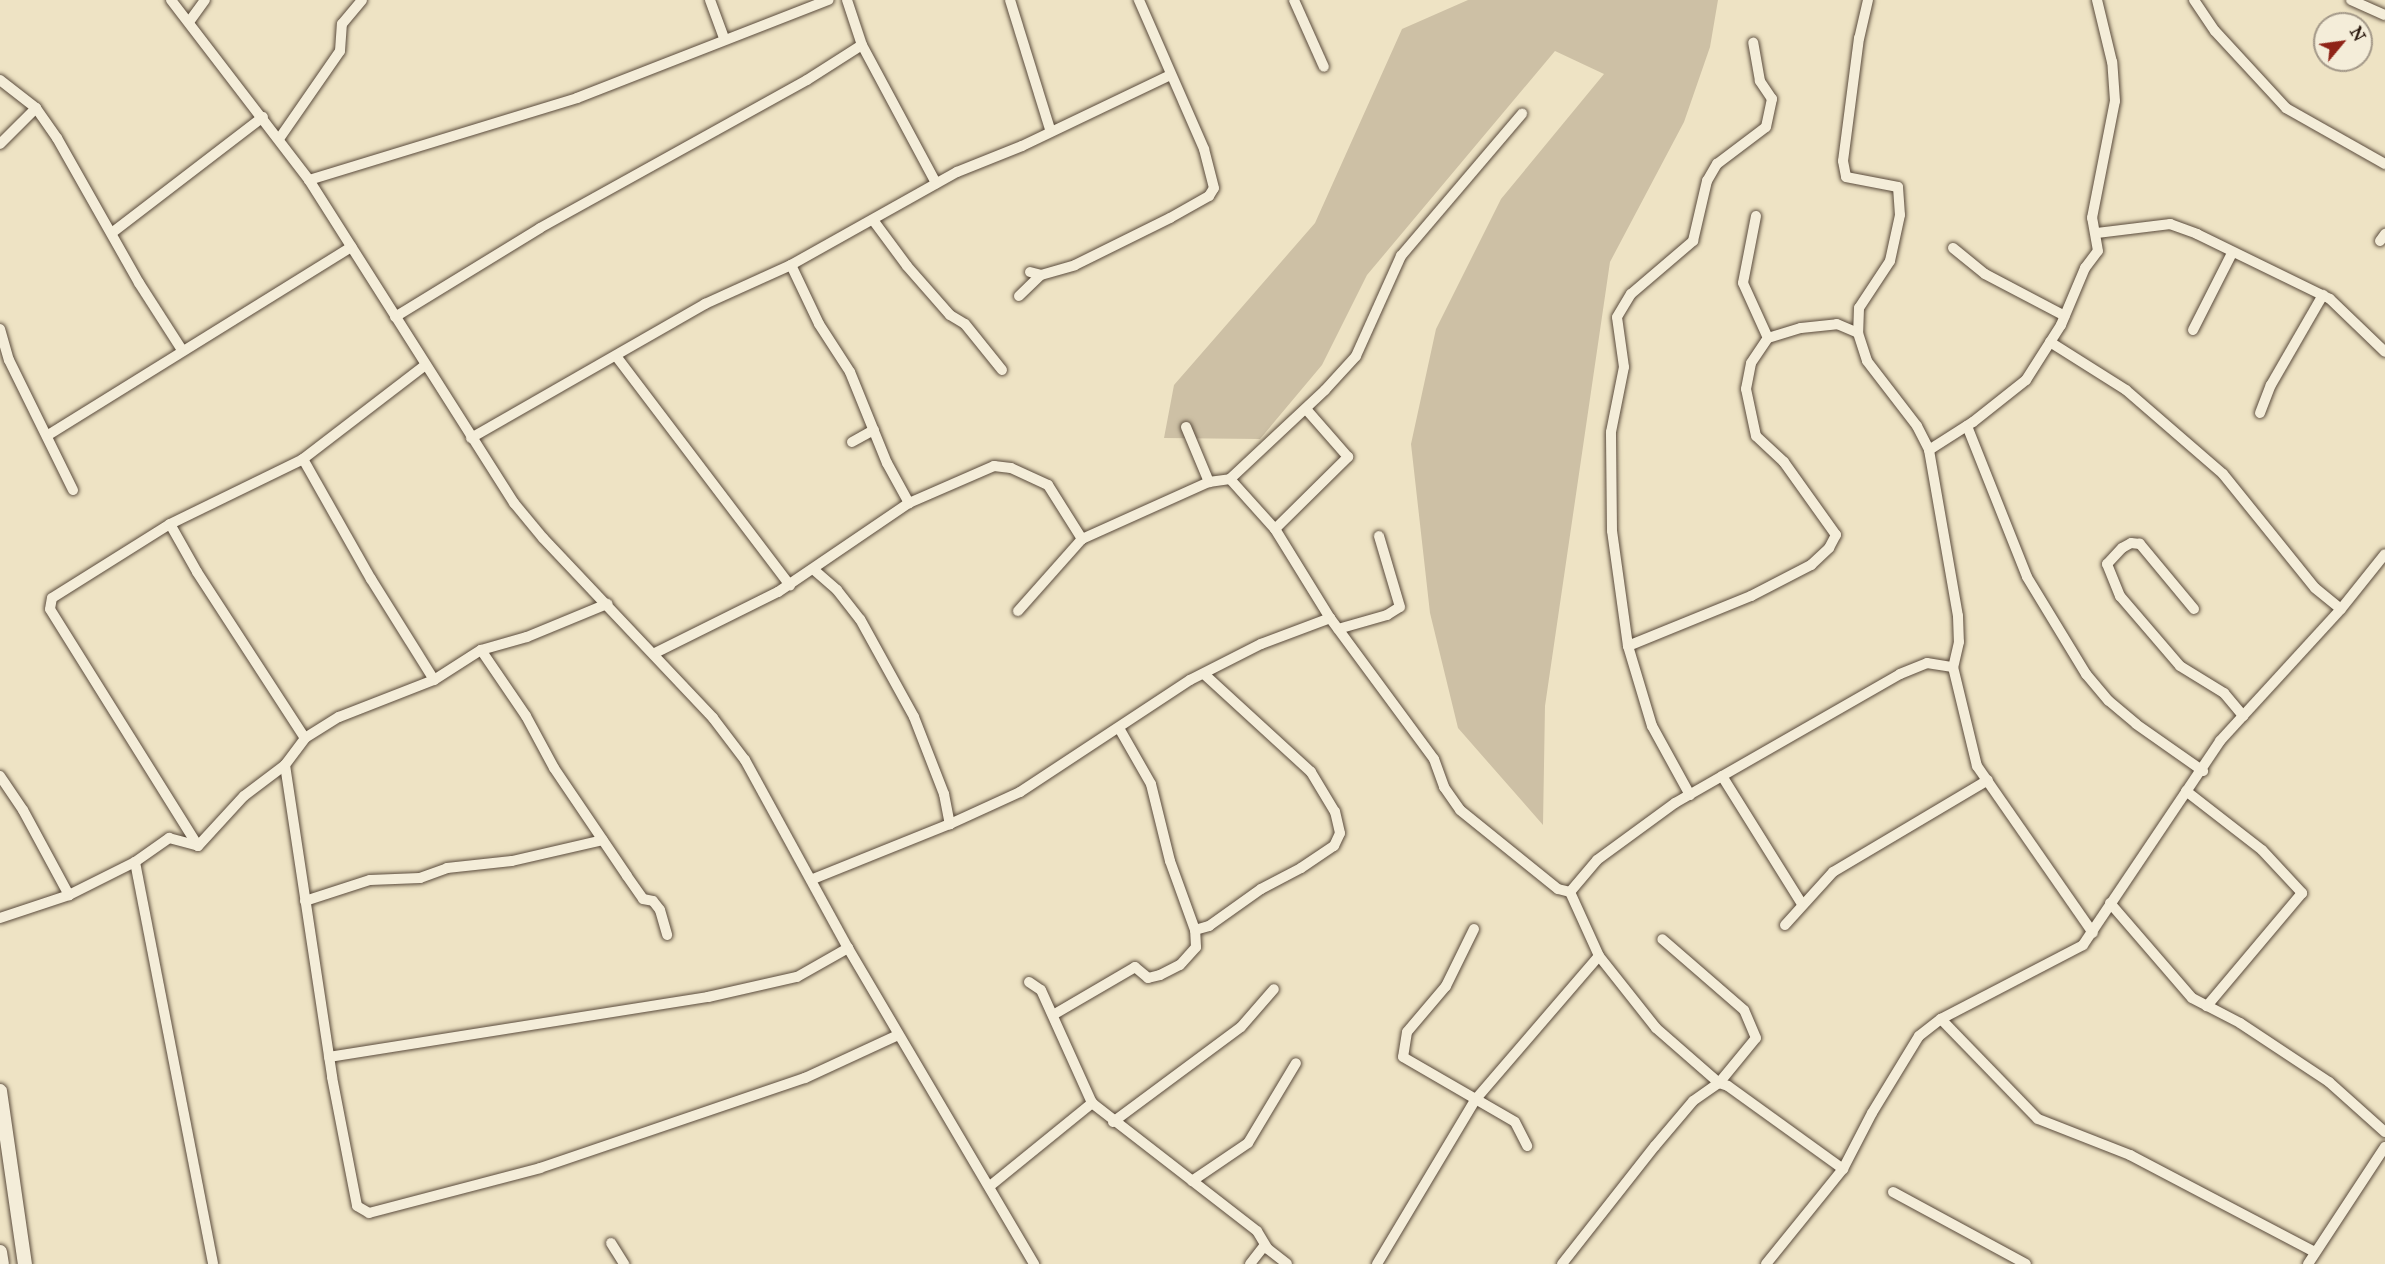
<!DOCTYPE html>
<style>
body{margin:0}
#map{position:relative;width:2385px;height:1264px;overflow:hidden;background:#eee3c4;font-family:"IM FELL Great Primer",serif}
div>[style]{position:absolute}
[style*='--x']{left:calc(var(--x)*1px);top:calc(var(--y)*1px);width:calc(var(--w)*1px);rotate:calc(var(--a)*1deg)}
.green>*{inset:0;background:#cdc0a5}
.roads{filter:drop-shadow(0 0 2px #5a4b3c) drop-shadow(0 0 2px #5a4b3c)}
.street>*{height:10px;margin:-5px;padding:0 5px;transform-origin:5px;border-radius:5px;background:#f4edd9}
.secondary>*{height:14px;margin:-7px;padding:0 7px;transform-origin:7px;border-radius:7px;background:#f4edd9}
span{translate:-50% -50%;white-space:nowrap;text-align:center;line-height:1.15;-webkit-text-stroke:5px #f4edd9;paint-order:stroke}
.north{position:absolute;left:2313px;top:12px;width:60px;height:60px;box-sizing:border-box;background:#f4edd9;border:2px solid #a39888;border-radius:50%;rotate:61deg;font-size:16px;font-weight:700;line-height:24px;text-align:center;color:#29180e}
.north::after{content:'';display:block;margin:auto;width:21px;height:27px;background:#8f2418;clip-path:polygon(50% 0,100% 100%,50% 72%,0 100%)}
</style>
<div id="map">
<div class="green">
<i style="clip-path:polygon(1468px 0,1718px 0,1710px 47px,1684px 122px,1610px 262px,1545px 706px,1543px 825px,1458px 728px,1430px 613px,1411px 444px,1436px 329px,1501px 199px,1604px 74px,1555px 51px,1367px 275px,1322px 365px,1260px 439px,1164px 438px,1174px 385px,1315px 223px,1402px 29px)"></i>
</div>
<div class="roads">
<div class="street">
<i style="--x:171;--y:0;--w:227;--a:52.5"></i>
<i style="--x:309;--y:180;--w:383;--a:57.6"></i>
<i style="--x:514;--y:503;--w:45;--a:50.4"></i>
<i style="--x:543;--y:538;--w:248;--a:46.6"></i>
<i style="--x:713;--y:718;--w:53;--a:52.7"></i>
<i style="--x:745;--y:760;--w:214;--a:61.3"></i>
<i style="--x:848;--y:948;--w:367;--a:59.5"></i>
<i style="--x:710;--y:0;--w:40;--a:69.8"></i>
<i style="--x:847;--y:0;--w:47;--a:71.6"></i>
<i style="--x:862;--y:45;--w:157;--a:61.8"></i>
<i style="--x:1010;--y:0;--w:135;--a:72.8"></i>
<i style="--x:1294;--y:0;--w:73;--a:65.9"></i>
<i style="--x:1868;--y:0;--w:39;--a:103"></i>
<i style="--x:1859;--y:38;--w:124;--a:97.4"></i>
<i style="--x:1843;--y:161;--w:16;--a:79"></i>
<i style="--x:1846;--y:177;--w:53;--a:10.9"></i>
<i style="--x:1898;--y:187;--w:28;--a:86"></i>
<i style="--x:1900;--y:215;--w:47;--a:102.3"></i>
<i style="--x:1890;--y:261;--w:56;--a:123.4"></i>
<i style="--x:1859;--y:308;--w:25;--a:92"></i>
<i style="--x:1858;--y:333;--w:29;--a:72"></i>
<i style="--x:1867;--y:361;--w:82;--a:52.4"></i>
<i style="--x:1917;--y:426;--w:27;--a:63"></i>
<i style="--x:1929;--y:450;--w:169;--a:80.1"></i>
<i style="--x:1958;--y:616;--w:26;--a:88"></i>
<i style="--x:1959;--y:642;--w:26;--a:103"></i>
<i style="--x:1953;--y:667;--w:102;--a:76.4"></i>
<i style="--x:1977;--y:766;--w:203;--a:55.2"></i>
<i style="--x:2194;--y:0;--w:37;--a:56"></i>
<i style="--x:2215;--y:31;--w:105;--a:47.3"></i>
<i style="--x:2286;--y:108;--w:114;--a:29.5"></i>
<i style="--x:2351;--y:0;--w:37;--a:24"></i>
<i style="--x:189;--y:22;--w:27;--a:-54"></i>
<i style="--x:0;--y:80;--w:46;--a:37.9"></i>
<i style="--x:36;--y:108;--w:37;--a:55"></i>
<i style="--x:57;--y:138;--w:167;--a:60.5"></i>
<i style="--x:139;--y:283;--w:80;--a:57.3"></i>
<i style="--x:279;--y:139;--w:107;--a:-55.3"></i>
<i style="--x:340;--y:51;--w:27;--a:-86"></i>
<i style="--x:342;--y:24;--w:31;--a:-50"></i>
<i style="--x:0;--y:144;--w:51;--a:-45"></i>
<i style="--x:309;--y:180;--w:280;--a:-17"></i>
<i style="--x:577;--y:98;--w:270;--a:-21.3"></i>
<i style="--x:1756;--y:216;--w:68;--a:101"></i>
<i style="--x:1743;--y:283;--w:60;--a:65.6"></i>
<i style="--x:873;--y:220;--w:57;--a:53.5"></i>
<i style="--x:907;--y:266;--w:65;--a:48.7"></i>
<i style="--x:950;--y:315;--w:17;--a:31"></i>
<i style="--x:965;--y:324;--w:59;--a:51.2"></i>
<i style="--x:113;--y:232;--w:189;--a:-37.5"></i>
<i style="--x:2097;--y:233;--w:74;--a:-7"></i>
<i style="--x:2170;--y:224;--w:29;--a:20"></i>
<i style="--x:2197;--y:234;--w:148;--a:26"></i>
<i style="--x:2330;--y:299;--w:76;--a:43.9"></i>
<i style="--x:2380;--y:241;--w:9;--a:-54"></i>
<i style="--x:1953;--y:248;--w:41;--a:39.1"></i>
<i style="--x:1985;--y:274;--w:90;--a:27.7"></i>
<i style="--x:791;--y:265;--w:65;--a:64.6"></i>
<i style="--x:819;--y:324;--w:57;--a:57.1"></i>
<i style="--x:850;--y:372;--w:98;--a:67.9"></i>
<i style="--x:887;--y:463;--w:46;--a:61.2"></i>
<i style="--x:1030;--y:272;--w:11;--a:15"></i>
<i style="--x:1041;--y:275;--w:35;--a:-16"></i>
<i style="--x:1075;--y:265;--w:106;--a:-26.3"></i>
<i style="--x:1170;--y:218;--w:45;--a:-29.4"></i>
<i style="--x:1209;--y:196;--w:9;--a:-58"></i>
<i style="--x:1214;--y:188;--w:40;--a:-104.4"></i>
<i style="--x:1204;--y:149;--w:163;--a:-113.6"></i>
<i style="--x:1019;--y:296;--w:30;--a:-44"></i>
<i style="--x:395;--y:317;--w:170;--a:-31.5"></i>
<i style="--x:540;--y:228;--w:305;--a:-29"></i>
<i style="--x:807;--y:80;--w:65;--a:-32.5"></i>
<i style="--x:0;--y:329;--w:32;--a:74"></i>
<i style="--x:9;--y:360;--w:145;--a:63.8"></i>
<i style="--x:2193;--y:330;--w:86;--a:-63.1"></i>
<i style="--x:2050;--y:342;--w:90;--a:32.3"></i>
<i style="--x:2126;--y:390;--w:128;--a:40.9"></i>
<i style="--x:2223;--y:474;--w:146;--a:51.1"></i>
<i style="--x:2315;--y:588;--w:33;--a:39"></i>
<i style="--x:616;--y:356;--w:288;--a:52.8"></i>
<i style="--x:2260;--y:413;--w:30;--a:-69"></i>
<i style="--x:2271;--y:385;--w:104;--a:-60"></i>
<i style="--x:1967;--y:426;--w:162;--a:68.3"></i>
<i style="--x:2027;--y:577;--w:114;--a:58.7"></i>
<i style="--x:2086;--y:674;--w:35;--a:50"></i>
<i style="--x:2109;--y:701;--w:35;--a:40"></i>
<i style="--x:2136;--y:724;--w:82;--a:35"></i>
<i style="--x:1186;--y:427;--w:60;--a:67.3"></i>
<i style="--x:48;--y:435;--w:357;--a:-31.8"></i>
<i style="--x:471;--y:438;--w:270;--a:-29.8"></i>
<i style="--x:705;--y:304;--w:94;--a:-24.4"></i>
<i style="--x:791;--y:265;--w:190;--a:-29.3"></i>
<i style="--x:957;--y:172;--w:70;--a:-21.8"></i>
<i style="--x:1022;--y:146;--w:164;--a:-25.6"></i>
<i style="--x:852;--y:442;--w:25;--a:-29"></i>
<i style="--x:1929;--y:450;--w:52;--a:-32.5"></i>
<i style="--x:1973;--y:422;--w:68;--a:-38.4"></i>
<i style="--x:2026;--y:380;--w:65;--a:-57.5"></i>
<i style="--x:2061;--y:325;--w:62;--a:-67.2"></i>
<i style="--x:2085;--y:268;--w:21;--a:-53"></i>
<i style="--x:2098;--y:251;--w:34;--a:-100"></i>
<i style="--x:2092;--y:218;--w:119;--a:-78.9"></i>
<i style="--x:2115;--y:101;--w:39;--a:-94"></i>
<i style="--x:2112;--y:62;--w:64;--a:-103.6"></i>
<i style="--x:303;--y:459;--w:138;--a:60.5"></i>
<i style="--x:371;--y:579;--w:119;--a:58"></i>
<i style="--x:1230;--y:479;--w:67;--a:48"></i>
<i style="--x:1275;--y:529;--w:105;--a:58.3"></i>
<i style="--x:1330;--y:618;--w:175;--a:53.6"></i>
<i style="--x:1434;--y:759;--w:30;--a:70"></i>
<i style="--x:1444;--y:787;--w:28;--a:55"></i>
<i style="--x:1460;--y:810;--w:126;--a:38.9"></i>
<i style="--x:1558;--y:889;--w:12;--a:14"></i>
<i style="--x:1570;--y:892;--w:42;--a:-49.8"></i>
<i style="--x:1597;--y:860;--w:97;--a:-36.2"></i>
<i style="--x:1675;--y:803;--w:259;--a:-29.8"></i>
<i style="--x:1900;--y:674;--w:29;--a:-22"></i>
<i style="--x:1927;--y:663;--w:26;--a:9"></i>
<i style="--x:170;--y:524;--w:55;--a:60.6"></i>
<i style="--x:197;--y:572;--w:198;--a:57"></i>
<i style="--x:1275;--y:529;--w:103;--a:-44.6"></i>
<i style="--x:1348;--y:457;--w:64;--a:-131.2"></i>
<i style="--x:813;--y:569;--w:32;--a:41"></i>
<i style="--x:837;--y:590;--w:37;--a:52"></i>
<i style="--x:860;--y:619;--w:112;--a:61.1"></i>
<i style="--x:914;--y:717;--w:83;--a:68.7"></i>
<i style="--x:944;--y:794;--w:31;--a:79"></i>
<i style="--x:950;--y:824;--w:77;--a:-24.6"></i>
<i style="--x:1020;--y:792;--w:204;--a:-33.4"></i>
<i style="--x:1190;--y:680;--w:80;--a:-26.9"></i>
<i style="--x:1261;--y:644;--w:74;--a:-20.6"></i>
<i style="--x:2194;--y:609;--w:85;--a:-129.7"></i>
<i style="--x:2140;--y:544;--w:9;--a:-174"></i>
<i style="--x:2131;--y:543;--w:10;--a:151"></i>
<i style="--x:2122;--y:548;--w:22;--a:133"></i>
<i style="--x:2107;--y:564;--w:35;--a:68"></i>
<i style="--x:2120;--y:596;--w:92;--a:49.4"></i>
<i style="--x:2180;--y:666;--w:52;--a:31.5"></i>
<i style="--x:2224;--y:693;--w:30;--a:50"></i>
<i style="--x:1018;--y:611;--w:96;--a:-48.4"></i>
<i style="--x:1082;--y:539;--w:139;--a:-24.2"></i>
<i style="--x:1209;--y:482;--w:21;--a:-8"></i>
<i style="--x:1230;--y:479;--w:130;--a:-43.1"></i>
<i style="--x:1325;--y:390;--w:46;--a:-47.6"></i>
<i style="--x:1356;--y:356;--w:110;--a:-65.8"></i>
<i style="--x:1401;--y:256;--w:187;--a:-49.6"></i>
<i style="--x:1338;--y:629;--w:51;--a:-15.9"></i>
<i style="--x:1387;--y:615;--w:15;--a:-32"></i>
<i style="--x:1400;--y:607;--w:74;--a:-106.5"></i>
<i style="--x:1628;--y:646;--w:133;--a:-22.1"></i>
<i style="--x:1751;--y:596;--w:68;--a:-27.3"></i>
<i style="--x:1811;--y:565;--w:25;--a:-43"></i>
<i style="--x:1829;--y:548;--w:15;--a:-62"></i>
<i style="--x:1836;--y:535;--w:90;--a:-125.5"></i>
<i style="--x:1784;--y:462;--w:38;--a:-137"></i>
<i style="--x:1756;--y:436;--w:48;--a:-102"></i>
<i style="--x:1746;--y:389;--w:26;--a:-79"></i>
<i style="--x:1751;--y:363;--w:30;--a:-56"></i>
<i style="--x:1768;--y:338;--w:34;--a:-17"></i>
<i style="--x:1801;--y:328;--w:36;--a:-6"></i>
<i style="--x:1837;--y:324;--w:23;--a:23"></i>
<i style="--x:481;--y:650;--w:80;--a:55.7"></i>
<i style="--x:526;--y:716;--w:59;--a:61.7"></i>
<i style="--x:554;--y:768;--w:130;--a:55.9"></i>
<i style="--x:627;--y:876;--w:28;--a:55"></i>
<i style="--x:643;--y:899;--w:10;--a:11"></i>
<i style="--x:653;--y:901;--w:11;--a:52"></i>
<i style="--x:660;--y:910;--w:26;--a:74"></i>
<i style="--x:655;--y:653;--w:137;--a:-26.4"></i>
<i style="--x:778;--y:592;--w:158;--a:-34.2"></i>
<i style="--x:909;--y:503;--w:93;--a:-23.5"></i>
<i style="--x:994;--y:466;--w:17;--a:7"></i>
<i style="--x:1011;--y:468;--w:41;--a:24.7"></i>
<i style="--x:1048;--y:485;--w:64;--a:57.8"></i>
<i style="--x:285;--y:765;--w:316;--a:81.4"></i>
<i style="--x:332;--y:1077;--w:131;--a:79"></i>
<i style="--x:357;--y:1206;--w:14;--a:30"></i>
<i style="--x:369;--y:1213;--w:177;--a:-14.7"></i>
<i style="--x:540;--y:1168;--w:280;--a:-18.8"></i>
<i style="--x:805;--y:1078;--w:102;--a:-24.8"></i>
<i style="--x:0;--y:776;--w:41;--a:55.9"></i>
<i style="--x:23;--y:810;--w:97;--a:61.6"></i>
<i style="--x:1722;--y:776;--w:151;--a:58"></i>
<i style="--x:2186;--y:791;--w:96;--a:37.8"></i>
<i style="--x:2262;--y:850;--w:59;--a:47.1"></i>
<i style="--x:2302;--y:893;--w:148;--a:130.1"></i>
<i style="--x:1690;--y:795;--w:79;--a:-118.8"></i>
<i style="--x:1652;--y:726;--w:84;--a:-106.7"></i>
<i style="--x:1628;--y:646;--w:116;--a:-97.9"></i>
<i style="--x:1612;--y:531;--w:99;--a:-90.6"></i>
<i style="--x:1611;--y:432;--w:66;--a:-78.7"></i>
<i style="--x:1624;--y:367;--w:50;--a:-98"></i>
<i style="--x:1617;--y:317;--w:27;--a:-59"></i>
<i style="--x:1631;--y:294;--w:82;--a:-40.5"></i>
<i style="--x:1693;--y:241;--w:62;--a:-76.9"></i>
<i style="--x:1707;--y:181;--w:20;--a:-60"></i>
<i style="--x:1717;--y:164;--w:61;--a:-37.1"></i>
<i style="--x:1766;--y:127;--w:29;--a:-78"></i>
<i style="--x:1772;--y:99;--w:22;--a:-124"></i>
<i style="--x:1760;--y:81;--w:39;--a:-100"></i>
<i style="--x:198;--y:846;--w:279;--a:-122"></i>
<i style="--x:50;--y:609;--w:11;--a:-80"></i>
<i style="--x:52;--y:598;--w:139;--a:-32.1"></i>
<i style="--x:170;--y:524;--w:148;--a:-26"></i>
<i style="--x:303;--y:459;--w:153;--a:-37.5"></i>
<i style="--x:135;--y:862;--w:409;--a:79"></i>
<i style="--x:813;--y:879;--w:148;--a:-21.9"></i>
<i style="--x:1570;--y:892;--w:70;--a:65.6"></i>
<i style="--x:1599;--y:956;--w:92;--a:51.6"></i>
<i style="--x:1656;--y:1028;--w:84;--a:41.1"></i>
<i style="--x:1719;--y:1083;--w:9;--a:18"></i>
<i style="--x:1728;--y:1086;--w:142;--a:35.8"></i>
<i style="--x:305;--y:901;--w:68;--a:-17.9"></i>
<i style="--x:370;--y:880;--w:50;--a:-2.3"></i>
<i style="--x:420;--y:878;--w:29;--a:-20"></i>
<i style="--x:447;--y:868;--w:65;--a:-6.1"></i>
<i style="--x:512;--y:861;--w:93;--a:-13"></i>
<i style="--x:2110;--y:903;--w:125;--a:49.2"></i>
<i style="--x:2192;--y:998;--w:54;--a:27.5"></i>
<i style="--x:2240;--y:1023;--w:107;--a:33.5"></i>
<i style="--x:2329;--y:1082;--w:75;--a:41.8"></i>
<i style="--x:0;--y:918;--w:73;--a:-18.4"></i>
<i style="--x:69;--y:895;--w:74;--a:-26.6"></i>
<i style="--x:135;--y:862;--w:42;--a:-35.2"></i>
<i style="--x:169;--y:838;--w:30;--a:15"></i>
<i style="--x:198;--y:846;--w:68;--a:-47.4"></i>
<i style="--x:244;--y:796;--w:51;--a:-37.1"></i>
<i style="--x:285;--y:765;--w:34;--a:-53"></i>
<i style="--x:305;--y:738;--w:40;--a:-32"></i>
<i style="--x:339;--y:717;--w:102;--a:-21.3"></i>
<i style="--x:434;--y:680;--w:56;--a:-32.6"></i>
<i style="--x:481;--y:650;--w:48;--a:-15.8"></i>
<i style="--x:527;--y:637;--w:87;--a:-22.4"></i>
<i style="--x:1785;--y:925;--w:72;--a:-47.8"></i>
<i style="--x:1833;--y:872;--w:180;--a:-30.7"></i>
<i style="--x:1474;--y:929;--w:64;--a:116.2"></i>
<i style="--x:1446;--y:986;--w:60;--a:130.3"></i>
<i style="--x:1407;--y:1032;--w:25;--a:99"></i>
<i style="--x:1403;--y:1057;--w:129;--a:30.1"></i>
<i style="--x:1515;--y:1122;--w:27;--a:63"></i>
<i style="--x:1195;--y:930;--w:15;--a:-16"></i>
<i style="--x:1209;--y:926;--w:64;--a:-35.4"></i>
<i style="--x:1261;--y:889;--w:45;--a:-27.7"></i>
<i style="--x:1301;--y:868;--w:40;--a:-34"></i>
<i style="--x:1334;--y:846;--w:14;--a:-65"></i>
<i style="--x:1340;--y:833;--w:22;--a:-103"></i>
<i style="--x:1335;--y:812;--w:47;--a:-121"></i>
<i style="--x:1311;--y:772;--w:144;--a:-137.5"></i>
<i style="--x:1029;--y:982;--w:14;--a:34"></i>
<i style="--x:1041;--y:990;--w:124;--a:65.7"></i>
<i style="--x:1092;--y:1103;--w:209;--a:37.8"></i>
<i style="--x:1257;--y:1231;--w:21;--a:59"></i>
<i style="--x:1268;--y:1249;--w:24;--a:38"></i>
<i style="--x:1053;--y:1015;--w:95;--a:-30.3"></i>
<i style="--x:1135;--y:967;--w:17;--a:40"></i>
<i style="--x:1148;--y:978;--w:12;--a:-14"></i>
<i style="--x:1160;--y:975;--w:22;--a:-27"></i>
<i style="--x:1180;--y:965;--w:24;--a:-48"></i>
<i style="--x:1196;--y:947;--w:17;--a:-93"></i>
<i style="--x:1195;--y:930;--w:73;--a:-109.9"></i>
<i style="--x:1170;--y:861;--w:79;--a:-103.9"></i>
<i style="--x:1151;--y:784;--w:64;--a:-119.7"></i>
<i style="--x:1941;--y:1019;--w:139;--a:45.9"></i>
<i style="--x:2038;--y:1119;--w:99;--a:21.4"></i>
<i style="--x:2130;--y:1155;--w:207;--a:27.7"></i>
<i style="--x:329;--y:1057;--w:384;--a:-9"></i>
<i style="--x:708;--y:997;--w:91;--a:-12.7"></i>
<i style="--x:797;--y:977;--w:59;--a:-29.6"></i>
<i style="--x:1113;--y:1122;--w:159;--a:-36.6"></i>
<i style="--x:1241;--y:1027;--w:50;--a:-49"></i>
<i style="--x:1192;--y:1181;--w:68;--a:-34.2"></i>
<i style="--x:1248;--y:1143;--w:93;--a:-59"></i>
<i style="--x:990;--y:1186;--w:132;--a:-39.1"></i>
<i style="--x:1893;--y:1192;--w:151;--a:28.4"></i>
<i style="--x:611;--y:1243;--w:25;--a:58"></i>
<i style="--x:1250;--y:1264;--w:24;--a:-52"></i>
<i style="--x:1377;--y:1264;--w:191;--a:-59.1"></i>
<i style="--x:1475;--y:1100;--w:190;--a:-49.3"></i>
<i style="--x:1562;--y:1264;--w:150;--a:-51.8"></i>
<i style="--x:1655;--y:1146;--w:59;--a:-49.8"></i>
<i style="--x:1693;--y:1101;--w:32;--a:-35"></i>
<i style="--x:1719;--y:1083;--w:58;--a:-50.6"></i>
<i style="--x:1756;--y:1038;--w:30;--a:-113"></i>
<i style="--x:1744;--y:1010;--w:108;--a:-139.1"></i>
<i style="--x:1766;--y:1264;--w:122;--a:-51"></i>
<i style="--x:1843;--y:1169;--w:63;--a:-62.6"></i>
<i style="--x:1872;--y:1113;--w:90;--a:-58.6"></i>
<i style="--x:1919;--y:1036;--w:28;--a:-38"></i>
<i style="--x:1941;--y:1019;--w:160;--a:-27.5"></i>
<i style="--x:2083;--y:945;--w:246;--a:-56.1"></i>
<i style="--x:2220;--y:741;--w:179;--a:-47.5"></i>
<i style="--x:2341;--y:609;--w:70;--a:-51.3"></i>
<i style="--x:2308;--y:1264;--w:140;--a:-56.7"></i>
</div>
<div class="secondary">
<i style="--x:0;--y:1091;--w:175;--a:81.8"></i>
<i style="--x:0;--y:1252;--w:12;--a:81"></i>
</div>
</div>
<div class="north">N</div>
</div>
